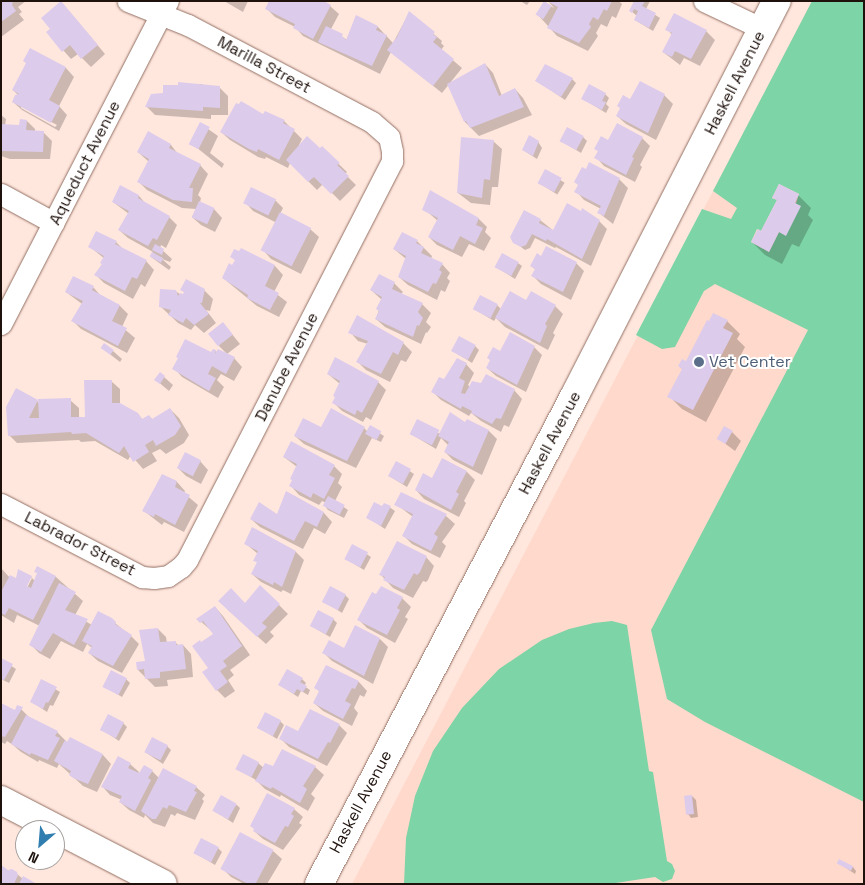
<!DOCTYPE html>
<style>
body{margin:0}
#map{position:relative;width:865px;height:885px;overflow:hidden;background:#ffe7de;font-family:"Space Grotesk",sans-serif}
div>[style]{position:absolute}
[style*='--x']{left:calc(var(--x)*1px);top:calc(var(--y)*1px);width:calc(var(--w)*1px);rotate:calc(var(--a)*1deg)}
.built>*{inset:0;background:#ffd9cb}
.green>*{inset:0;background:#7dd4a6}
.shadow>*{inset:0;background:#0003;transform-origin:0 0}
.building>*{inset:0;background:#ddcbeb;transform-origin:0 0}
.roads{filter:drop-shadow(0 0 1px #926f62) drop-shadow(0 0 1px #926f62)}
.street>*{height:21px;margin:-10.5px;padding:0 10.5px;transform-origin:10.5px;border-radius:10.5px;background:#fff}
.secondary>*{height:28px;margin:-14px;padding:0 14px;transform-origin:14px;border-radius:14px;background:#fff}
.dots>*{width:14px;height:14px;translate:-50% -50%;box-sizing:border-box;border:2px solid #fff;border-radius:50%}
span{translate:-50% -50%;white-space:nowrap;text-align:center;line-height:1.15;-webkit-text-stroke:4px #fff;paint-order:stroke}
.street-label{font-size:16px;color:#1f120d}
.service-label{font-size:16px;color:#4e5e75}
.left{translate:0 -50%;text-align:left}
.frame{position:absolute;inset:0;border:2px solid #1f120d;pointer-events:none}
.north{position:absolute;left:15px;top:820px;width:50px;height:50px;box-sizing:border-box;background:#fff;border:1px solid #a5a09e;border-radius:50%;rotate:207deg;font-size:14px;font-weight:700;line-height:20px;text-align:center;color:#1f120d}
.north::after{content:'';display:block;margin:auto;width:18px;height:22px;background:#307eb0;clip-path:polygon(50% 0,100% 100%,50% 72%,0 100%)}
</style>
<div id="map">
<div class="built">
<i style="clip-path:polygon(812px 1px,864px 1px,864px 884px,352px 884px)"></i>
</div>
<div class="green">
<i style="clip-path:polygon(evenodd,812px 1px,864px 1px,864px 802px,705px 722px,667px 699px,651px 630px,808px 330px,715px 284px,704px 291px,675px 347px,662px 349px,636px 335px,702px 209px,731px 219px,737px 208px,713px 191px,812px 1px,779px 184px,799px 194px,786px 235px,779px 232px,769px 252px,751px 242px,757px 229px,761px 231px,777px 200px,772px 198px,779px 184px)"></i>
<i style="clip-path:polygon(612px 621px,627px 625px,649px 771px,653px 772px,667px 861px,672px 864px,675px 871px,672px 879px,663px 882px,655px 877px,609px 884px,404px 884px,406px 838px,415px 796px,433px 751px,462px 708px,499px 669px,542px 640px,569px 629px,594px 623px)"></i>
</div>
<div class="shadow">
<i style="clip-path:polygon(1px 1px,26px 1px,18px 7px,22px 12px,19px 14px,24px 20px,1px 37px)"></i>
<i style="clip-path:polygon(224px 1px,248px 1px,243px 12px)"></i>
<i style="clip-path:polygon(520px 1px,530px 1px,527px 5px)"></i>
<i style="clip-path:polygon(548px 1px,619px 1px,622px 4px,616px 18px,612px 16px,607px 27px,601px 24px,596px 33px,598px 36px,588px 51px,557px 36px,538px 15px,545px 3px,554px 8px)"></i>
<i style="clip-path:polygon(636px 1px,650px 1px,646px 9px,660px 18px,653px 31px,635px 20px,637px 16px,631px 11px)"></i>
<i style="clip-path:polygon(330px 6px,339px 14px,331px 29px,347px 40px,356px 16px,378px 27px,393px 43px,409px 13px,442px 41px,441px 43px,444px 46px,441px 50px,462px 68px,442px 93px,391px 52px,380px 74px,303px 36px,295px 27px,275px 17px,267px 9px)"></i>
<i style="clip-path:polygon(69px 11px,105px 54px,91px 67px,78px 54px,71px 59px,47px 32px)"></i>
<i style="clip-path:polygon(674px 15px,706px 31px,715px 40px,700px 66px,684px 58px,680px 65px,663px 52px,672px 35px,667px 29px)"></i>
<i style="clip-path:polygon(evenodd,30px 50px,66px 68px,74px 77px,59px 106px,67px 115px,59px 131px,22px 110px,13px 102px,18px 95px,13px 90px,27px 63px,30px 50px,21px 106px,57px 125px,55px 127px,21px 108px,21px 106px)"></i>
<i style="clip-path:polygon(485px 64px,493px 73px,502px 96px,515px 89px,523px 98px,532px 115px,479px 136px,465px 122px,449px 84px)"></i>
<i style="clip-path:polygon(572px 79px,576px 83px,565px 100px,537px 81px)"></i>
<i style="clip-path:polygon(202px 84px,205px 87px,220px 88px,228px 96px,228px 115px,211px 115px,211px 119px,155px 115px,147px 107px,164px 95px,164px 86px)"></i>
<i style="clip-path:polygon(605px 94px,609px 98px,606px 104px,609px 107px,606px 113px,583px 99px)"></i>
<i style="clip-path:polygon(664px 95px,673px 104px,656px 140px,626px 124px,617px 116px,631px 101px)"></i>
<i style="clip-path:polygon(1px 115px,6px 119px,5px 126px,20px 127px,27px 121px,35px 129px,35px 132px,44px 133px,52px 141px,50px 159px,10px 159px,1px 156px)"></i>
<i style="clip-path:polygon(264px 115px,284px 121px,302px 139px,299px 145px,320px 150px,322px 148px,347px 172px,345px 174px,356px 185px,340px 201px,323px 184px,317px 190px,290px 163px,288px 168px,266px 157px,265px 159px,258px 157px,230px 140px,221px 132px)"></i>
<i style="clip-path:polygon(201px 124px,218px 136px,210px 153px,224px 164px,222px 168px,191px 143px)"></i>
<i style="clip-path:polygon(148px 133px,171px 145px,178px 154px,200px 165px,208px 174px,198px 195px,201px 198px,200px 202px,214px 209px,222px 218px,215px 232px,201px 225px,192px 217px,196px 209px,182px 208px,147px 190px,139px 182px,149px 162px,138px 152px)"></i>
<i style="clip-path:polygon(583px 137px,587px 141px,581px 153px,561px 141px)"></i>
<i style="clip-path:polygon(642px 138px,650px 146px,640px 165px,642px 167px,635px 182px,604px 166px,596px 157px,599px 152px,596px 149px,609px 142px)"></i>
<i style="clip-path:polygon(537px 140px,542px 148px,537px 159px,523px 150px)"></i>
<i style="clip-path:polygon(493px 141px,502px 149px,498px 187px,492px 187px,490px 205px,471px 203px,458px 193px)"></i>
<i style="clip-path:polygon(590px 164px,619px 179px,628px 188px,613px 224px,599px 213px,601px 209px,584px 200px,576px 191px)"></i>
<i style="left:546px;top:171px;width:22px;height:14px;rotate:32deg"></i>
<i style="clip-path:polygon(121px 187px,139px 196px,147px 205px,169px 217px,177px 225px,166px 248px,161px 245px,160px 248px,172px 259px,170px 262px,162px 259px,171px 267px,169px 270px,151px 257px,153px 252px,128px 238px,119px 230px,129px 214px,113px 202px)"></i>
<i style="clip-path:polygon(431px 192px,479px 219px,487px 227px,485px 232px,491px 238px,484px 251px,469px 244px,462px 257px,437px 245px,429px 237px,438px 221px,424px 209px)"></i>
<i style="clip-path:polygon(798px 195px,811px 208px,808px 215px,813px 220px,799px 247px,792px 244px,782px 264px,765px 255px,752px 242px,762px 232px,778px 201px,774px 198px)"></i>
<i style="clip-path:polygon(275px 200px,283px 208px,280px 214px,310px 229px,319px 237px,301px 274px,271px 259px,263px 250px,277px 223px,253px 211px,245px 202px)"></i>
<i style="clip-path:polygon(540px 220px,554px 231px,599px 221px,607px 229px,591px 266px,556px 247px,555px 248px,535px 238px,530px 248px,525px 250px,514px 242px)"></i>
<i style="clip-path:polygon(417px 241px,432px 256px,431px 259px,442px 264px,450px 273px,447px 278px,450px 281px,445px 292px,441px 290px,437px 300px,408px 285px,399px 277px,406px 259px,394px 249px)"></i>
<i style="clip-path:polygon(116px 242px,123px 249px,146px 261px,154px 270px,145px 287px,141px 284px,133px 299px,104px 283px,96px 275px,105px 259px,90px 247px)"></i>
<i style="clip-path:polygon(242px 250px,275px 266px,283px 275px,274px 292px,287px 302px,279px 317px,257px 306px,223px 278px,236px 261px,232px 257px)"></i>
<i style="clip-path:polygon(542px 257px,576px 263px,584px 271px,571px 300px,541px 284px,533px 276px,536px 270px,531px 266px)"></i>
<i style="clip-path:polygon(518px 263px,522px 266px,515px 279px,496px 267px)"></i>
<i style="clip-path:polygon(394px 283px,403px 292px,401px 294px,422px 304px,431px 313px,426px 322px,431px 327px,427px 333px,426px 332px,421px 344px,385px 327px,376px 319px,382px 300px,371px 290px)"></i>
<i style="clip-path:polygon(93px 287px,101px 296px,120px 306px,128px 314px,122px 327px,135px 338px,127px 353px,81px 329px,73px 321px,82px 304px,66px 292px)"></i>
<i style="clip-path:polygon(182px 290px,204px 290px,213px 299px,210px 311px,206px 310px,216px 323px,204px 333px,195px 325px,191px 330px,178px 323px,160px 306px,175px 291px,183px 296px,185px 293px)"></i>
<i style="clip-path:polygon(527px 302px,555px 306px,563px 314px,553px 333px,555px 335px,548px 350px,505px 327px,496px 318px,494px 321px,474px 309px,497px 305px,501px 309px)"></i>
<i style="clip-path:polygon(727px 321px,740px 334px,737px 339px,745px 347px,706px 422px,682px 409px,669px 396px,683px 370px,679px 366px,686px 362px)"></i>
<i style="clip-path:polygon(223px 323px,240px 344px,227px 354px,219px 346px)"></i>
<i style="clip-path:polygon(350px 332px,403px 343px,412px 352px,406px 362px,401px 360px,390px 382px,366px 370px,357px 361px,368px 344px,358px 341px)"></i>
<i style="clip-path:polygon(475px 346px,479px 350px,472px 363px,453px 351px)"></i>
<i style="clip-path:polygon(534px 347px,542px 355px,526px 392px,496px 376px,487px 368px)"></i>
<i style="clip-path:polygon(102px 348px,113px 351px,122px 359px,120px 362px)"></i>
<i style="clip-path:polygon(215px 351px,234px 358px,242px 367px,234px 381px,221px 374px,217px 380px,224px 387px,218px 398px,182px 377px,174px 368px)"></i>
<i style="clip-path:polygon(466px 364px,474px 373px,468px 385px,470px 387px,514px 390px,522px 399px,509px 427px,504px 425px,501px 432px,481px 421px,475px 416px,471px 413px,469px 416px,441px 400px,433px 392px)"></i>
<i style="clip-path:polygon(328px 374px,378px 382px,386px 390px,371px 420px,366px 417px,363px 422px,342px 411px,334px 403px,340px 384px)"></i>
<i style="clip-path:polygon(164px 377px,173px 385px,169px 391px,156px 380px)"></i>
<i style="clip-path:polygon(111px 381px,120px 389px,120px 405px,138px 414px,143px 420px,149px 416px,153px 420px,170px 409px,179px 418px,189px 435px,184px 443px,166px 454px,160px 449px,152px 453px,157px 461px,143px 469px,131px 455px,128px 460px,95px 441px,81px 442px,79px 440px,17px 443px,9px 435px,37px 401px,40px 404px,70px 400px,79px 408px,79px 418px,86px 418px)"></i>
<i style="clip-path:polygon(466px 424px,489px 431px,497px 439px,482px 475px,453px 460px,445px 452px,448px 445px,441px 438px,436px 449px,411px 434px,441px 433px)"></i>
<i style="clip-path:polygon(370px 427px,384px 436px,381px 442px,372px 438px,356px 468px,304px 444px,295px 436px,322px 429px,364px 428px,368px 432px)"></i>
<i style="clip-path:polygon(732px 432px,741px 441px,735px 451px,719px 439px)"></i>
<i style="clip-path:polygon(284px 457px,334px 466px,342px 474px,338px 483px,342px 487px,335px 501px,348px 510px,344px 518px,328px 510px,325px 506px,326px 503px,322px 501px,319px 505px,299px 495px,291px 486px,297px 467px)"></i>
<i style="clip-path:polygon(443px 459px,467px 472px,475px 480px,464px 501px,466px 503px,459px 517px,424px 499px,416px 490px,432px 479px)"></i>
<i style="clip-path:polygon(200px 461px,208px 470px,201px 484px,186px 476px,178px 468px)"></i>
<i style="clip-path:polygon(396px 462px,414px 474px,407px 487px,389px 476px)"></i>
<i style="clip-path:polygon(162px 475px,177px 482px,185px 491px,184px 493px,198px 505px,184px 532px,164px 522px,162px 525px,144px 511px)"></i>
<i style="clip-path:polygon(287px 492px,324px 513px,332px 522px,325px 534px,314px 528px,303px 549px,260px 527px,251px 519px,278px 516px)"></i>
<i style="clip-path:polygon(401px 493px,446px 516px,455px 524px,442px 542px,446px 546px,440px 558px,412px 544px,403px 535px,413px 517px,396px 504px)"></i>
<i style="clip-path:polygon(385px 504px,395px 511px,385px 529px,367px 517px,383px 508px)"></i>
<i style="clip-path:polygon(252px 528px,296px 552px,304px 560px,291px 594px,283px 590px,281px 592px,261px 582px,252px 574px,258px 563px,255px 560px,258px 554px,246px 544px)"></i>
<i style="clip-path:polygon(353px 545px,371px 557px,364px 570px,346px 559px)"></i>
<i style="clip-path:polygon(426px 557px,434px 566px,428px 580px,426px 582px,423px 581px,413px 598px,393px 588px,381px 575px)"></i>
<i style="clip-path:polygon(evenodd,1px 568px,10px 578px,17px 579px,31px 577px,35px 581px,38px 574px,37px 568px,56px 577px,83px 601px,75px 615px,92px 625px,115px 623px,131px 636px,139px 644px,122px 673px,98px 661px,89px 653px,92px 648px,87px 644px,83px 652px,61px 641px,50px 659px,39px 653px,31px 645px,40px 626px,17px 615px,14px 623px,1px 615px,1px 568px,29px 578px,32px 578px,25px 592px,29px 578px)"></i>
<i style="clip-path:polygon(260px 586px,288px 614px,270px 632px,274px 636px,266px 644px,228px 610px,245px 605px)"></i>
<i style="clip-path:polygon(381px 588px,402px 598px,411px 607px,405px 617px,408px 619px,395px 643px,367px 628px,359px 620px)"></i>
<i style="clip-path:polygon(345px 595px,349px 599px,342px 613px,324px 601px)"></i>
<i style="clip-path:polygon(215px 607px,223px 616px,250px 655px,230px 670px,234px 675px,228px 680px,235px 691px,225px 698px,217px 690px,202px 644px,215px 634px,198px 619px)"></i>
<i style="clip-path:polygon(333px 619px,337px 623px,330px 637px,311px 626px)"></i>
<i style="clip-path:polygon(158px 629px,166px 637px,167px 643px,175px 642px,179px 646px,183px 645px,191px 654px,193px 677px,167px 680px,168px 686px,155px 687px,138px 670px,146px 663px)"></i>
<i style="clip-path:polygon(380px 639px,388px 647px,373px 684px,332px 661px,324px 653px)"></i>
<i style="clip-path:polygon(1px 659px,16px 669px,9px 683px,1px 679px)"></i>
<i style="clip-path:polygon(327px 666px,359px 682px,367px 691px,364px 697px,360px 695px,354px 708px,358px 713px,352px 726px,323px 711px,314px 703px,320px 692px,316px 688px)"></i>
<i style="clip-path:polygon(126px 679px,130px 683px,122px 697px,105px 687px)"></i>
<i style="clip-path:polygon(302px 679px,306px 683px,304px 686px,310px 690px,308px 695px,301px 691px,298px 697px,280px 685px)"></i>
<i style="clip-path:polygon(42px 681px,60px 692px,53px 706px,50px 705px,47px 712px,32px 702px)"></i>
<i style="clip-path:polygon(1px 704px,15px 711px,18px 706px,30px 718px,57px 732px,68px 743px,70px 739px,103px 755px,111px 764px,97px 792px,83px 786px,59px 764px,57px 768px,39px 760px,38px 762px,21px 752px,13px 745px,7px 741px,5px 744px,1px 742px)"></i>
<i style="clip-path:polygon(280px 721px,284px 725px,277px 739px,258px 727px)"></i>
<i style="clip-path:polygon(123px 723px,127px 727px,119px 741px,101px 729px)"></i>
<i style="clip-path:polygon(339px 725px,347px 733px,327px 766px,289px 747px,280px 738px)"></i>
<i style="clip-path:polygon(167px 746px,171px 750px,163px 764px,145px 752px)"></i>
<i style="clip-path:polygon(258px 763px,264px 768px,315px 767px,324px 775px,311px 794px,315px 798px,308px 811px,281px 795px,280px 797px,265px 789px,256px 780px,237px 769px)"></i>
<i style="clip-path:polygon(130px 764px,139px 772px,138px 774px,152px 771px,159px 778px,196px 787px,205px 795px,202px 799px,204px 801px,195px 820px,177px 813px,175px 816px,171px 814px,165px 827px,153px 823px,145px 815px,144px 818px,129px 810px,120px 802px,122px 800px,110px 795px,102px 786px)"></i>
<i style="clip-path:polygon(692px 796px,696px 800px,698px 817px,691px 818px,688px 814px)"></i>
<i style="clip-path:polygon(237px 805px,240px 808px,233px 823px,215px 811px)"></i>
<i style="clip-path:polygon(294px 809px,303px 817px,299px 823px,302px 825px,283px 850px,263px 839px,254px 831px)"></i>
<i style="clip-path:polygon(218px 848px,222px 852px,215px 865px,195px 853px)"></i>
<i style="clip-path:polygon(273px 851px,282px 859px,267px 884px,244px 884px,231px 877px,223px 869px)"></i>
<i style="clip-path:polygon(843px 866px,853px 867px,856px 871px,855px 874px)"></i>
<i style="clip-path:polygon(16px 873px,23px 879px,35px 884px,1px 884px)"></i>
</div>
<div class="building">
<i style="clip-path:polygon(1px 1px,13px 1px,12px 5px,16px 11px,1px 22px)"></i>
<i style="clip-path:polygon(61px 1px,98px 45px,81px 59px,70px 45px,62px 52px,46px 32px,50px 29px,41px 18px)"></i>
<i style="clip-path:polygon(269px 1px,324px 1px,331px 5px,313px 39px,293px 28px,295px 24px,265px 9px)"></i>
<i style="left:544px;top:1px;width:9px;height:16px;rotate:32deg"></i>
<i style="clip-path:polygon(547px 1px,612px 1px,607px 11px,604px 9px,598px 20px,593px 17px,589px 24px,591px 27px,579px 43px,547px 28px,558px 7px)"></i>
<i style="clip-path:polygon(634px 1px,645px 1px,642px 6px,656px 13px,649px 28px,634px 20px,638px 11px,634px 9px,632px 13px,629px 11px)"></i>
<i style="clip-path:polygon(409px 11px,435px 32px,433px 34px,437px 37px,433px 42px,454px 59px,433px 86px,387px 50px,397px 37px)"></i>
<i style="clip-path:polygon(674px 13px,707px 30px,691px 59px,675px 51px,672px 57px,662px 52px,672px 33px,665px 30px)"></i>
<i style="clip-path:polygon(356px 15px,378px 26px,376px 30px,387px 35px,372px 66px,318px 42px,326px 26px,343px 34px,342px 36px,346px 40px)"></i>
<i style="clip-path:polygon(30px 48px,66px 67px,49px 100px,60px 106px,51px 123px,12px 102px,15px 95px,19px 94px,12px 90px,26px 63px,23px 61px)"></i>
<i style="clip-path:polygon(485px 63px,499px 96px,515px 88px,524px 107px,470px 128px,466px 121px,464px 122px,447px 84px)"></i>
<i style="clip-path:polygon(545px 64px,573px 78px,561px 97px,535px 81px)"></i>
<i style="clip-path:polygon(640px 81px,665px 94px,648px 133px,616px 116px,620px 108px,617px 106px,623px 95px,630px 99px)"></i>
<i style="clip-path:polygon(178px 82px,220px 86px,220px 108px,203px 107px,203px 111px,145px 107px,151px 94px,163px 93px,163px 85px,178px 85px)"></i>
<i style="clip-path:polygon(589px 84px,606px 93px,602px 101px,606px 102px,602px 110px,581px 99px)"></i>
<i style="clip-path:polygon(241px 101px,263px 114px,265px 111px,285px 120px,283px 123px,295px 129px,279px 160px,258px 149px,257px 152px,249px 149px,220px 132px,236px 103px,239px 104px)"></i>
<i style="clip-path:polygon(20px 119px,27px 120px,26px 130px,44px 131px,43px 152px,1px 151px,1px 124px,19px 125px)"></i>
<i style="left:200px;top:122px;width:11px;height:25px;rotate:27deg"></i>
<i style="clip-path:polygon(617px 123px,643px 137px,632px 157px,634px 158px,626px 175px,594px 158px,598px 151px,594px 149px,601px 136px,608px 140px)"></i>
<i style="left:567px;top:127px;width:19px;height:16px;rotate:28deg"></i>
<i style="clip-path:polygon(148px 131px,171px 144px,169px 148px,201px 164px,189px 188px,193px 188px,192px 202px,173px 200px,137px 182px,149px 159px,137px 152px)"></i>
<i style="clip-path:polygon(529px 135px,539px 141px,533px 156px,522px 150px)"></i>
<i style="clip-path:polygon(307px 136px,320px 148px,322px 146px,340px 163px,337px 165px,349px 176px,331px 194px,314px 177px,308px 182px,286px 160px)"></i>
<i style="clip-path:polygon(461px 137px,494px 140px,490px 180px,484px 179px,482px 198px,457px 193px)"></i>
<i style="clip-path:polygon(589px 162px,620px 178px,604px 216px,597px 213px,601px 206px,574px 192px,578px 185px,574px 182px,582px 167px,586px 169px)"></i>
<i style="left:545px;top:169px;width:19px;height:16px;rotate:28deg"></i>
<i style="clip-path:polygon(779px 184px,799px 194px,795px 203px,801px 206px,786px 236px,779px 232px,769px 252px,751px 242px,758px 229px,761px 231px,777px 200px,772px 198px)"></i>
<i style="clip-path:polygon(120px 185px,139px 195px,138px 198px,170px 216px,157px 240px,153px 238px,148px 246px,118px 230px,129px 211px,112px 202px)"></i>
<i style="left:251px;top:187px;width:28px;height:18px;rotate:26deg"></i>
<i style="clip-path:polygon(430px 190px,479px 218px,476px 225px,483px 228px,475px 244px,460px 236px,453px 250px,428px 237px,438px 218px,422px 210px)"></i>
<i style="left:199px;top:201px;width:17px;height:18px;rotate:24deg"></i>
<i style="clip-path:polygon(567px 203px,581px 211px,582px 208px,600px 220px,582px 259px,547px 239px,546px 241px,532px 234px,526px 245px,521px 247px,513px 243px,510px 237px,524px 210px,541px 219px,539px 223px,553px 230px)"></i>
<i style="left:280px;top:212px;width:35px;height:43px;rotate:27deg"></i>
<i style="clip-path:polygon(96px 231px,117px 241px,115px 244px,147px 260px,137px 279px,132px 277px,125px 291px,94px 275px,102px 264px,100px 263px,104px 256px,88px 247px)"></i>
<i style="clip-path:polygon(402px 232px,418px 240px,416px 243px,424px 247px,421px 253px,443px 263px,439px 270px,442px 272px,436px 284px,433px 283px,428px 292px,398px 277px,406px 256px,393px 249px)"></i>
<i style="clip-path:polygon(155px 244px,164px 249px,162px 255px,152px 250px)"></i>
<i style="clip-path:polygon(546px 246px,577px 262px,563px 292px,531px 276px,535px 269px,530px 266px,537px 253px,541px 256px)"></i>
<i style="clip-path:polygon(241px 248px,275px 265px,265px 286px,279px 293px,270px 310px,247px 298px,248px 295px,222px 278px,229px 263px,232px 265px,235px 260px,230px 257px,234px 249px,239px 251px)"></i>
<i style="left:152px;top:252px;width:13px;height:5px;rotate:29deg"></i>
<i style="left:502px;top:253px;width:19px;height:16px;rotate:28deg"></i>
<i style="clip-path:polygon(379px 274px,395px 282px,392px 289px,423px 303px,418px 312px,423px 318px,419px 326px,417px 325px,413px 337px,375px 319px,379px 311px,376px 309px,382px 297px,370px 290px)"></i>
<i style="clip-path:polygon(73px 276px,94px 286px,92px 290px,120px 305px,112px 321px,127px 328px,118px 346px,71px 321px,83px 301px,65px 292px)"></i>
<i style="clip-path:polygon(186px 279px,205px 289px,202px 303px,200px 303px,209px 314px,194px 325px,186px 318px,183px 323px,168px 315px,171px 310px,159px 307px,160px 289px,176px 290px,178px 296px,180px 293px,183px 294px,184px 292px,180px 290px)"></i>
<i style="clip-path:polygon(510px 291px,526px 300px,531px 291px,556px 305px,545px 324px,547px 326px,540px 343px,495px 318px)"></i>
<i style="left:480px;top:295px;width:20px;height:16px;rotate:27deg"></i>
<i style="clip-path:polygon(713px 313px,728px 320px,723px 328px,733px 333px,693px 410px,667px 397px,682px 369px,678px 366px,682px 359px,686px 361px,707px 320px,709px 321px)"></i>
<i style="clip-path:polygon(357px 315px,404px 342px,398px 355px,393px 352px,381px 374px,356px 362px,368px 341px,348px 333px)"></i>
<i style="left:223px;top:322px;width:16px;height:19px;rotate:52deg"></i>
<i style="clip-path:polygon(510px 332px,535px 346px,517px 385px,486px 368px,490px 360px,487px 358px,493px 347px,500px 351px)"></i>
<i style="left:459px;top:336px;width:19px;height:17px;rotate:28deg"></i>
<i style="clip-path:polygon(185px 339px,211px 352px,213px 349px,216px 350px,215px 354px,218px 349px,235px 357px,226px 374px,212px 366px,208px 374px,216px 378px,209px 391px,172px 369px,178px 358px,176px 357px)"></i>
<i style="left:104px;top:343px;width:12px;height:6px;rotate:35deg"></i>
<i style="clip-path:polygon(335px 357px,379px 381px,362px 413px,357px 410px,355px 415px,332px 403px,335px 397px,333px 396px,340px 381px,327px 374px)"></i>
<i style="clip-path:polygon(457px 358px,467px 363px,459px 378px,465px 381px,461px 393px,465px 394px,472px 381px,481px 383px,486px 374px,515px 389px,501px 419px,496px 418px,492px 424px,471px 413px,472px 411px,462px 406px,461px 409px,431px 392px,439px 377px,444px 379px)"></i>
<i style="clip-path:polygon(160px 372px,165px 376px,160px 384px,154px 380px)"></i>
<i style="clip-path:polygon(84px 380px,112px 380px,112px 403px,120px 403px,138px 413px,142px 419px,149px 415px,152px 419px,170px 408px,181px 426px,175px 435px,156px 446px,153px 440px,145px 445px,149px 452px,133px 462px,124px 446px,119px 453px,86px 433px,72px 434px,71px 432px,8px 436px,6px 407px,16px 388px,38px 400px,29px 418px,39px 418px,38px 399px,71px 398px,71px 417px,85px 417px)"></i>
<i style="clip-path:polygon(331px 408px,365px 427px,347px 461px,294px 436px,303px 418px,321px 427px)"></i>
<i style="clip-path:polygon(450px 412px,465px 422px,467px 419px,489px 430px,473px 467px,444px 452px,449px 442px,438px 436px)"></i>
<i style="left:417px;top:419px;width:25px;height:17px;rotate:26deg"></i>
<i style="left:370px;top:425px;width:13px;height:10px;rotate:29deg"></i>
<i style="left:724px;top:426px;width:10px;height:15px;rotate:29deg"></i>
<i style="clip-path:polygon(291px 441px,335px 465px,329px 475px,335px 478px,324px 499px,313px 493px,311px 498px,289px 486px,292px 480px,290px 479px,297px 464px,283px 457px)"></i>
<i style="left:185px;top:452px;width:18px;height:18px;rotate:27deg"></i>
<i style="clip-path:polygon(442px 458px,467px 471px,456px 492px,459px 494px,451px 510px,415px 490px,423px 473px,432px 478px)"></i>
<i style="left:396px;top:461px;width:17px;height:17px;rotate:28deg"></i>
<i style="clip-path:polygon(162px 474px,177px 481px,175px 487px,190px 495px,175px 525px,155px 514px,154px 517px,142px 511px)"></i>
<i style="clip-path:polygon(286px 491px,324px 512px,317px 527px,305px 521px,294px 541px,250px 519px,259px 502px,277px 514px)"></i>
<i style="clip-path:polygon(401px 492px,447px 514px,434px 534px,438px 537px,431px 551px,402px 536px,413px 514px,394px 505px)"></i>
<i style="left:328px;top:496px;width:19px;height:11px;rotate:28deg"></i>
<i style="clip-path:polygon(374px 502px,382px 506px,384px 503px,391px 506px,381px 526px,366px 518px)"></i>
<i style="clip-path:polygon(252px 527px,296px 551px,282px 587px,274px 582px,273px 585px,251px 574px,257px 562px,253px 561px,258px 551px,244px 544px)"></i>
<i style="clip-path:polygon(397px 541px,427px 556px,420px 572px,417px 575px,414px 573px,404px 590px,383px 580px,385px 577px,379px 575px)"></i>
<i style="left:352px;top:544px;width:18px;height:17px;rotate:27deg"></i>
<i style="clip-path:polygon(37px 566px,56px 576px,33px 620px,9px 608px,5px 615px,1px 613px,1px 592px,10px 575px,16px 578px,18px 569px,32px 576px,27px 586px,31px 588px,37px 573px,34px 572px)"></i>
<i style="clip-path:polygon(59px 583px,76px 592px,65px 610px,88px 619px,74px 645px,53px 633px,41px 652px,29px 645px)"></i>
<i style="clip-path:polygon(260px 585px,280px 604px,262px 623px,267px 627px,257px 637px,218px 601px,231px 588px,245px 603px)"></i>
<i style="left:330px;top:586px;width:18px;height:18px;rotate:27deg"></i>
<i style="clip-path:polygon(381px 586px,403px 597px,397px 608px,400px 610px,387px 635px,357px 620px,372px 592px,376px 594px)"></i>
<i style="clip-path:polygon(215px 606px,242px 646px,223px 661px,227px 666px,220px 671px,228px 682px,216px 691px,202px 672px,208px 668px,192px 646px,200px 640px,201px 642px,213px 634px,203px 621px,200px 623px,196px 619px)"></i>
<i style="left:318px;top:610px;width:18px;height:18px;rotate:27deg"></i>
<i style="clip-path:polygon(98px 611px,112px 618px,116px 622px,115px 624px,132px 635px,113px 666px,88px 653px,92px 646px,82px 641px)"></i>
<i style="clip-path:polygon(355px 625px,380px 638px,364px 676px,322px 653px,329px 640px,344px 648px)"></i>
<i style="clip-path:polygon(158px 628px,160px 642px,176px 641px,176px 645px,183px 644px,186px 669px,160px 672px,160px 678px,145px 679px,144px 669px,137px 670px,136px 662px,145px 661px,139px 630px)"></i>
<i style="clip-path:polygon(1px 658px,13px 664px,4px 680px,1px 679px)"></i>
<i style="clip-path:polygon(326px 665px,359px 681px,355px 689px,352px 688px,345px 701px,351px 704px,343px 719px,313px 703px,319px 691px,314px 688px)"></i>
<i style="clip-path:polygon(287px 669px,303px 678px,300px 682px,307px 686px,303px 692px,297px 689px,294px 694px,278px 685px)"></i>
<i style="left:111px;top:670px;width:18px;height:19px;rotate:27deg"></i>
<i style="clip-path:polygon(41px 679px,57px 687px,48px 703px,46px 702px,43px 709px,30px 702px)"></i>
<i style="clip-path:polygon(1px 703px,15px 710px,17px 705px,23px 707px,5px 737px,1px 736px)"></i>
<i style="clip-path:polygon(310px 709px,340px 724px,330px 743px,328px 742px,318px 759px,279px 739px,286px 725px,298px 731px)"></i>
<i style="left:265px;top:712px;width:18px;height:18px;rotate:27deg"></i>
<i style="left:108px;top:714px;width:18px;height:18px;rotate:27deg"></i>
<i style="clip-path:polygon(26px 715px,58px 731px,55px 736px,60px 738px,48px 760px,31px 753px,30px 755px,11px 744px)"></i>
<i style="clip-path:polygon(70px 737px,103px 754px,88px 784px,73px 778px,69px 775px,71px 771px,54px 761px,65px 740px,67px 742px)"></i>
<i style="left:152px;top:737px;width:18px;height:17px;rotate:27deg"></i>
<i style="clip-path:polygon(282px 749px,316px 766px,303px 786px,307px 789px,300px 803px,272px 787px,271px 789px,255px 781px,265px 763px,273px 766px)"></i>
<i style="left:243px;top:754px;width:18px;height:17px;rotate:27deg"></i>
<i style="clip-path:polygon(118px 756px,131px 763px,128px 768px,139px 773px,144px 765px,153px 770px,148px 778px,151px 780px,135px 811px,119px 802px,122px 796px,101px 787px)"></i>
<i style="clip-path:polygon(163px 768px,197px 786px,194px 791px,197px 792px,186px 812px,169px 805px,167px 809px,163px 807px,156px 819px,152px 819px,141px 811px)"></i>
<i style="clip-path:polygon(267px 793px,295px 808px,291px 814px,294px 816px,288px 827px,285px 826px,275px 843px,253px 831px,254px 829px,250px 826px)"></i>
<i style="left:221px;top:795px;width:18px;height:18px;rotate:29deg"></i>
<i style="left:692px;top:795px;width:19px;height:8px;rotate:84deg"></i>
<i style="left:240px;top:832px;width:38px;height:42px;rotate:28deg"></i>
<i style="left:201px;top:838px;width:20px;height:17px;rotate:27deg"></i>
<i style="left:839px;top:859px;width:16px;height:5px;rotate:27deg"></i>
<i style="clip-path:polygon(1px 865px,8px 870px,12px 869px,17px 872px,18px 875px,14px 884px,1px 884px)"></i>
<i style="clip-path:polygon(23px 876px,37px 884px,19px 884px)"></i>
</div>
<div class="roads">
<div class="street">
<i style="--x:704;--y:1;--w:65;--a:25.4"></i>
<i style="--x:1;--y:194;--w:60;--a:28.7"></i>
<i style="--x:1;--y:324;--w:364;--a:-62.7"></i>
<i style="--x:1;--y:504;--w:159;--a:27.4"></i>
<i style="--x:142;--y:577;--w:12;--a:5"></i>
<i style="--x:154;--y:578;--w:14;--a:-8"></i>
<i style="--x:168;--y:576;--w:16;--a:-35"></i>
<i style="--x:181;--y:567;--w:9;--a:-49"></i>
<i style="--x:187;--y:560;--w:449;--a:-62.8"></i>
<i style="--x:392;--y:161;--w:10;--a:-90"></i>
<i style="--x:392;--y:151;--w:14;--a:-102"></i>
<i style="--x:389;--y:137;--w:23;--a:-139"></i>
<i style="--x:372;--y:122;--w:208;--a:-152.2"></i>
<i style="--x:188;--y:25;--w:65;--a:-158.2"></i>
</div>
<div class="secondary">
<i style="--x:1;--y:800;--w:182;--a:27.4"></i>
<i style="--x:319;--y:884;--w:554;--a:-62.37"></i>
<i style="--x:576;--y:393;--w:441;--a:-62.9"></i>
</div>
</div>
<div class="dots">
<i style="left:699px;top:362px;background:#5c6f8a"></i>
</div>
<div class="street-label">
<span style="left:264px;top:65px;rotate:28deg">Marilla Street</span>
<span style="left:735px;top:83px;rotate:-63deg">Haskell Avenue</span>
<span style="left:85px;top:163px;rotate:-63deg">Aqueduct Avenue</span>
<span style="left:287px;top:367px;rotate:-63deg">Danube Avenue</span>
<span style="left:550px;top:443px;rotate:-62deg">Haskell Avenue</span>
<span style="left:80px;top:544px;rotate:27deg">Labrador Street</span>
<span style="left:361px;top:802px;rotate:-62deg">Haskell Avenue</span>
</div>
<div class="service-label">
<span class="left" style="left:709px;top:362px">Vet Center</span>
</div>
<div class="frame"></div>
<div class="north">N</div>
</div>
